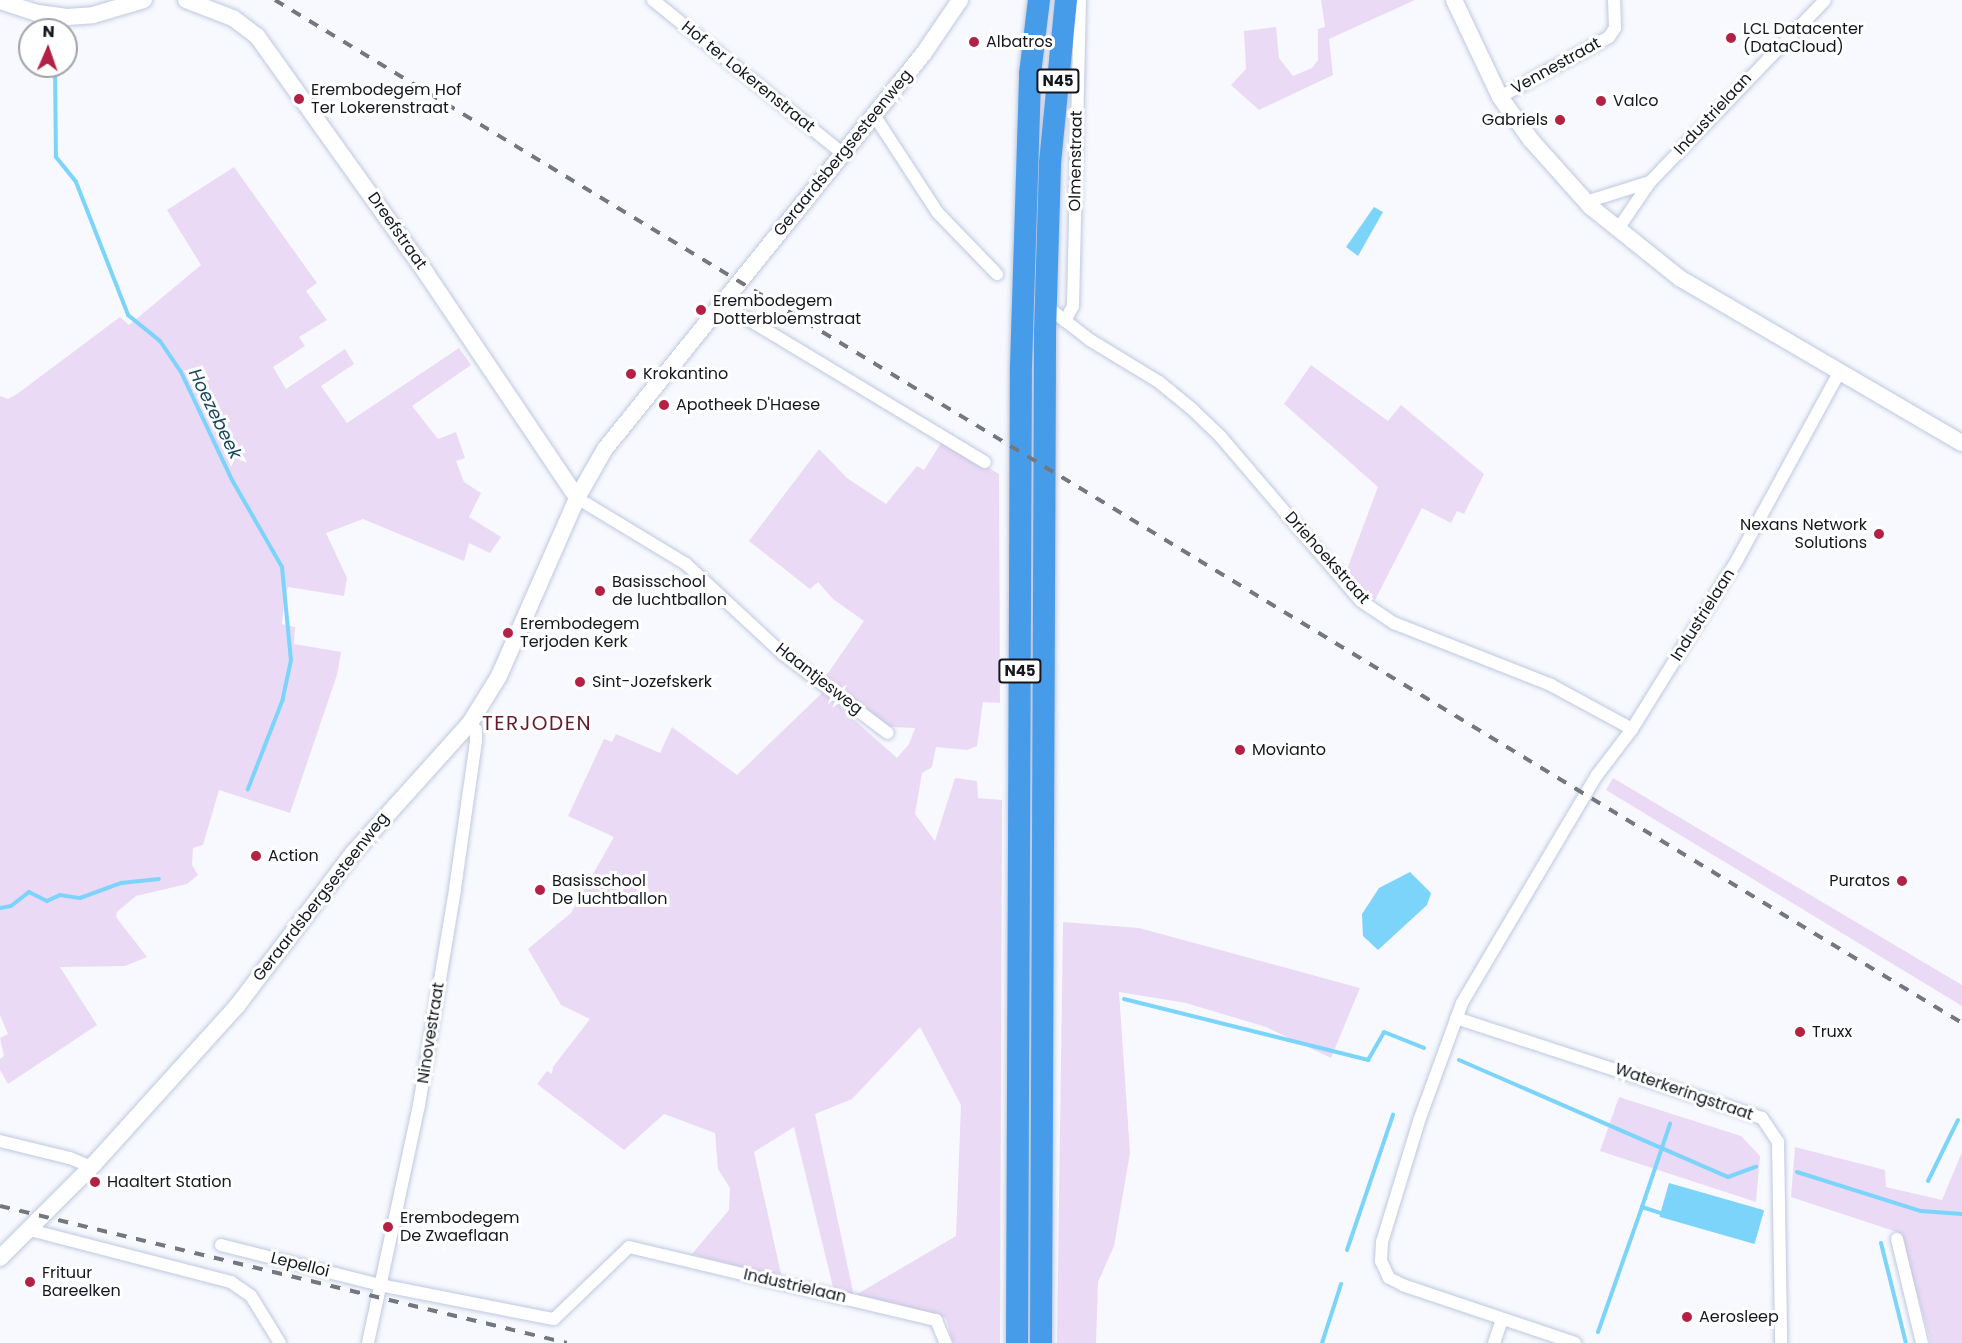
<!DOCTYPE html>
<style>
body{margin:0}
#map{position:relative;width:1962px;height:1343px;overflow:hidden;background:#f7f9fe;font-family:Poppins,sans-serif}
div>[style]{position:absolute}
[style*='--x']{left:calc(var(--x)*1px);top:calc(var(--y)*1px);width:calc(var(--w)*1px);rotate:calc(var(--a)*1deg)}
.green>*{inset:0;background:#ebdaf6}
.water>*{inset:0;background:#7cd4fb;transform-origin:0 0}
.stream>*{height:4px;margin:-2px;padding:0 2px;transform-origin:2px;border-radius:2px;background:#7cd4fb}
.roads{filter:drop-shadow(0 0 2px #bfc8df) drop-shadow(0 0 2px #bfc8df)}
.street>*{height:12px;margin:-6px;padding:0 6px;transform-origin:6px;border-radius:6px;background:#fff}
.secondary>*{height:16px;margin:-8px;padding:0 8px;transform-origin:8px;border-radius:8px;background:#fff}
.highway>*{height:22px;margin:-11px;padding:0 11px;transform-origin:11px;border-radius:11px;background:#479cea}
.rail>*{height:4px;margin-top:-2px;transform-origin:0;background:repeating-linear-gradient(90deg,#75777e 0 10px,transparent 0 20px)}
.dots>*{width:16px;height:16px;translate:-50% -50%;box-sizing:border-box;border:3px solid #fff;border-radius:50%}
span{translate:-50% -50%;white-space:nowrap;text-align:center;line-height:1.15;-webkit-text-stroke:6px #fff;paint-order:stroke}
.shield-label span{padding:2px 4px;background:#fff;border:2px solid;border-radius:4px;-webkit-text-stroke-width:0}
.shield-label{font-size:15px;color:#151820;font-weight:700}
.poi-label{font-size:16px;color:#151820}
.left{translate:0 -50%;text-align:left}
.right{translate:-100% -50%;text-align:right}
.street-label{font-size:16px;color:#151820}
.water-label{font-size:18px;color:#16485d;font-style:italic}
.quarter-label{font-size:20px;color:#641e2b;letter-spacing:1.5px}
.north{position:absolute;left:18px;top:18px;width:60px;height:60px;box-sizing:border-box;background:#fff;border:2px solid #a1a3a6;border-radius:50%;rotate:2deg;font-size:16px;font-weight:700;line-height:24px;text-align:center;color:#151820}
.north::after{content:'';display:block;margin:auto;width:21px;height:27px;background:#b32145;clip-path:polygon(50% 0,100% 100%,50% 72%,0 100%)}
</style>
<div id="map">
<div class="green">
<i style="clip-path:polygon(1321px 0,1415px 0,1329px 39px,1333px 75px,1259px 110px,1231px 85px,1246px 69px,1244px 31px,1276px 27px,1279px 58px,1293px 76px,1312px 68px,1318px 60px,1318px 29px,1325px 27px)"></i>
<i style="clip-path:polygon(234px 167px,317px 283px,306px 291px,327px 320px,299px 337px,305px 346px,273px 367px,286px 389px,345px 349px,354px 364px,321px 386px,347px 423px,459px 348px,471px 365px,412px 406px,438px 439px,456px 432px,465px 458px,456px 461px,464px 482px,481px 493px,469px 517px,501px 537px,490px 553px,469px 543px,464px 561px,363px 519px,326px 533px,347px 578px,344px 596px,288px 587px,284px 603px,282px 624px,295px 627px,294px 644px,341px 652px,337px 675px,290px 813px,219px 790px,203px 845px,193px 848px,192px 865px,198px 875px,187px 884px,136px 896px,117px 912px,116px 917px,147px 957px,125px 966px,60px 967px,97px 1025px,8px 1084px,0 1070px,0 1059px,4px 1056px,0 1038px,8px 1034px,0 1015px,0 396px,8px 399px,17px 394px,120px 317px,129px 325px,201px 265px,167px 210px)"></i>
<i style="clip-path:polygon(1311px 365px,1388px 421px,1401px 405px,1484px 474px,1464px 514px,1457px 511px,1451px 523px,1422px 508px,1375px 600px,1346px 572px,1378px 487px,1284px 404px)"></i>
<i style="clip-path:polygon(evenodd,943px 440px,999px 474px,1000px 703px,983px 702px,977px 746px,967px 750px,936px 747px,932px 767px,922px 773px,915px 814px,935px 841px,955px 778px,977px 781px,978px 798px,1002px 800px,1000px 1343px,953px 1343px,946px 1318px,834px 1291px,794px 1127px,754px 1152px,782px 1278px,692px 1254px,729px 1210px,730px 1188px,718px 1169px,715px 1133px,664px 1114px,624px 1150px,537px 1084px,547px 1071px,552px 1074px,553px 1067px,590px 1019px,561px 1005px,528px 949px,571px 913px,614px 837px,568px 816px,604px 739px,612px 742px,616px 734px,660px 753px,672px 727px,737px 775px,823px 692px,897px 758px,909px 744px,915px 728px,889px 727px,826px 676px,864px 621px,833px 599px,818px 582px,810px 589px,749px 541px,819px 449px,847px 478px,886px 504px,917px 466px,924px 470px,943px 440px,920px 1027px,961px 1105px,956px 1236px,854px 1296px,815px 1114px,852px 1099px,920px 1027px)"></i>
<i style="clip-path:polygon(1613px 778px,1962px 985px,1962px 1006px,1606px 790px)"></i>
<i style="clip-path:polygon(1063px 922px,1139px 928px,1360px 988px,1331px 1058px,1266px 1027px,1186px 1003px,1119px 992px,1130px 1153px,1114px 1246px,1098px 1282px,1096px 1343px,1057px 1343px)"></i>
<i style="clip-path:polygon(1619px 1097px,1741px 1136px,1760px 1156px,1756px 1202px,1600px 1151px)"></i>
<i style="clip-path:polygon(1795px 1147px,1885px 1170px,1886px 1187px,1942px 1200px,1962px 1152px,1962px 1343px,1931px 1343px,1900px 1233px,1791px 1197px)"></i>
</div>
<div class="water">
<i style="clip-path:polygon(1374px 207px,1383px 212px,1358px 256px,1346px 247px)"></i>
<i style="clip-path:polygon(1410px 872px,1431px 893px,1427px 905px,1378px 950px,1363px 936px,1362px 914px,1379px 888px)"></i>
<i style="left:1669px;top:1183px;width:99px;height:35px;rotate:16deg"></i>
</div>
<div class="stream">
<i style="--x:61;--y:30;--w:1;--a:-90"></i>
<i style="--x:55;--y:66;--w:91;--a:89.4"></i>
<i style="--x:56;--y:157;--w:32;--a:51"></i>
<i style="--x:76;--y:182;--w:143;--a:68.6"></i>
<i style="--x:128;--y:315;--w:41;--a:39.1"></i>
<i style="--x:160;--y:341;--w:37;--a:56"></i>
<i style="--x:181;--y:372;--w:119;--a:64.7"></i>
<i style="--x:232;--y:480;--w:100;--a:60.1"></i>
<i style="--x:282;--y:567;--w:93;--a:84.5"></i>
<i style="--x:291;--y:660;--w:40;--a:102"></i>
<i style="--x:283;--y:699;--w:97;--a:111.3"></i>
<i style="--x:0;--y:908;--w:11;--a:-10"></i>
<i style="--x:11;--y:906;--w:23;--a:-38"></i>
<i style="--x:29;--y:892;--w:20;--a:27"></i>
<i style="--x:47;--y:901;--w:14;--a:-25"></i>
<i style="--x:60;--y:895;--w:20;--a:9"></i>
<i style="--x:80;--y:898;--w:44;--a:-20.1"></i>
<i style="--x:121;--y:883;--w:38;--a:-6"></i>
<i style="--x:1124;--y:999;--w:252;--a:14"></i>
<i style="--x:1368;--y:1060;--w:32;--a:-60"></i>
<i style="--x:1384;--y:1032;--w:43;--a:21.8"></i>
<i style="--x:1459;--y:1060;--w:293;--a:23.5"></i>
<i style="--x:1728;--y:1177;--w:30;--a:-20"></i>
<i style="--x:1797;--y:1172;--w:130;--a:17.5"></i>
<i style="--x:1921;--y:1211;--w:41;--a:4.2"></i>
<i style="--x:1928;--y:1181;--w:68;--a:-63.8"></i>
<i style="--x:1642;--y:1207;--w:88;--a:-71.4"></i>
<i style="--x:1881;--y:1243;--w:103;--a:76"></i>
<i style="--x:1347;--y:1250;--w:143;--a:-71.2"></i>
<i style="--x:1598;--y:1332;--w:133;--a:-70.6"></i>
<i style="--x:1642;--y:1207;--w:19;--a:18"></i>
<i style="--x:1322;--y:1343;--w:62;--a:-72.1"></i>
</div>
<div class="roads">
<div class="street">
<i style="--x:653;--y:0;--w:245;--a:39"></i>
<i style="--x:1500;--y:97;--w:124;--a:-28.8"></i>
<i style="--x:1609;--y:37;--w:11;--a:-56"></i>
<i style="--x:1615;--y:28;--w:28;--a:-92"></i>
<i style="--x:874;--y:115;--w:117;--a:56.9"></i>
<i style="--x:938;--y:213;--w:85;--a:46"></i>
<i style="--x:1586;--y:202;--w:67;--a:-17.4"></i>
<i style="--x:1650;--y:182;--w:252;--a:-46.1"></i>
<i style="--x:1618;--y:229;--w:57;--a:-55.8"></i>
<i style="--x:721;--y:303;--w:308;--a:31.1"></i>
<i style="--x:1045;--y:305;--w:57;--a:37.9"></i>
<i style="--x:1090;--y:340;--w:81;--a:31.3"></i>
<i style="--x:1159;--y:382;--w:43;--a:39.3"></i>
<i style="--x:1192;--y:409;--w:39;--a:44"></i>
<i style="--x:1220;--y:436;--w:217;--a:49.5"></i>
<i style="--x:1361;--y:601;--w:40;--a:34"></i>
<i style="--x:1394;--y:623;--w:169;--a:21.5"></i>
<i style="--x:1551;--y:685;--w:92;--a:28.5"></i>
<i style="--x:1065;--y:321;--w:17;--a:-62"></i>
<i style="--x:1073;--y:306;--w:306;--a:-88.7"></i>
<i style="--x:577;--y:498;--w:127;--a:31.2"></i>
<i style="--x:686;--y:564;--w:132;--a:42.9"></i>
<i style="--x:783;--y:654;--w:131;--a:37"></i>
<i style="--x:1456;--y:1018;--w:322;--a:18.1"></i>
<i style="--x:1762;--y:1118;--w:29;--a:56"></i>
<i style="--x:1778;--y:1142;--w:201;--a:89.1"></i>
<i style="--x:0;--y:1141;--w:72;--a:13.7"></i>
<i style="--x:70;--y:1158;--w:23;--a:23"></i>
<i style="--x:30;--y:1230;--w:208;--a:14.5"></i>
<i style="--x:231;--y:1282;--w:24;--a:35"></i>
<i style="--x:251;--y:1296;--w:55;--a:58.3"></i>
<i style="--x:1897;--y:1239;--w:107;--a:76.5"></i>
<i style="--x:221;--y:1245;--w:164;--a:14.1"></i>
<i style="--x:380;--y:1285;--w:177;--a:11.1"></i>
<i style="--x:554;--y:1319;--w:104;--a:-43.8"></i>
<i style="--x:629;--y:1247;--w:316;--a:13.4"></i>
<i style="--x:936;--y:1320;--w:25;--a:67"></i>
<i style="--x:368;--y:1343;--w:243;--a:-77.9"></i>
<i style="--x:419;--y:1105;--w:219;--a:-80.5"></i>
<i style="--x:455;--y:889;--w:148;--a:-81.9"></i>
<i style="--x:476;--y:742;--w:12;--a:-90"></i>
<i style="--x:476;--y:730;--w:9;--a:-131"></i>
<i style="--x:1494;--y:1343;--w:24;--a:-71"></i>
<i style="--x:1575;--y:1343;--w:182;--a:-161.4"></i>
<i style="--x:1403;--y:1285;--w:16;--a:-153"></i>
<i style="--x:1389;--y:1278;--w:19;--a:-115"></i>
<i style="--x:1381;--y:1261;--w:19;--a:-87"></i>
<i style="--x:1382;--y:1242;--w:130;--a:-73"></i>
<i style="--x:1420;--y:1118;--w:122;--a:-69.9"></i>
<i style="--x:1462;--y:1003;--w:265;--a:-59.4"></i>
<i style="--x:1597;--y:775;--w:58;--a:-52.7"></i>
<i style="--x:1632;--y:729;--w:199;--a:-58.1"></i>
<i style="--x:1737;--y:560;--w:213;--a:-61.4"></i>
</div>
<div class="secondary">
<i style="--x:186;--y:0;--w:50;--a:21"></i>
<i style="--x:233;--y:18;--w:30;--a:37"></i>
<i style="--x:257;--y:36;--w:291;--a:54.5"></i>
<i style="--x:426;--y:273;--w:271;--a:56.1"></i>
<i style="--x:1454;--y:0;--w:107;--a:64.6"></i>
<i style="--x:1500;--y:97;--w:53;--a:54.2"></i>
<i style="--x:1531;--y:140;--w:90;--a:48.2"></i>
<i style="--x:1591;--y:207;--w:115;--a:38.7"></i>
<i style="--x:1681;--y:279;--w:325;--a:30.3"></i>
<i style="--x:0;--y:1;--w:40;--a:18"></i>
<i style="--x:38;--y:13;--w:29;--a:8"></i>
<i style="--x:67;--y:17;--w:26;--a:-4"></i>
<i style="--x:93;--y:15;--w:53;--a:-16.4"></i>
<i style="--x:0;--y:1258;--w:134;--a:-45"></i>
<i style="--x:95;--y:1163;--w:212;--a:-47.9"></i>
<i style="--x:237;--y:1006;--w:192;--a:-52.8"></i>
<i style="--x:353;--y:853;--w:175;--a:-48"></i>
<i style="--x:470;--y:723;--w:55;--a:-58.3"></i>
<i style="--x:499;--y:676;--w:194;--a:-66.3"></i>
<i style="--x:577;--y:498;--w:56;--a:-60.3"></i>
<i style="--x:605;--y:449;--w:509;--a:-51.15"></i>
<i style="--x:924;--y:53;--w:64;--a:-55.8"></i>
</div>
<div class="highway">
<i style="--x:1017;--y:1343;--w:977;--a:-89.77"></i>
<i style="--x:1021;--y:366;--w:292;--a:-88.2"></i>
<i style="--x:1030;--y:74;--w:75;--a:-83.1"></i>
<i style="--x:1041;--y:1343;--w:1010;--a:-89.77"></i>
<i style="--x:1045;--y:333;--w:170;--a:-88.3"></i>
<i style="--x:1050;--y:163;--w:164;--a:-84.4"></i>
</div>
</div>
<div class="rail">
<i style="--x:275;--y:0;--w:1973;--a:31.23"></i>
<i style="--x:0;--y:1206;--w:583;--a:13.58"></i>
</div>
<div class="dots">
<i style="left:1731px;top:38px;background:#b32145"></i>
<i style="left:974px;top:42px;background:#b32145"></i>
<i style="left:299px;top:99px;background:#b32145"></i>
<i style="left:1601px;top:101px;background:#b32145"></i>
<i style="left:1560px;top:120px;background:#b32145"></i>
<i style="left:701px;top:310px;background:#b32145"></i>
<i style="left:631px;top:374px;background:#b32145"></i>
<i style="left:664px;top:405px;background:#b32145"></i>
<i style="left:1879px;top:534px;background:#b32145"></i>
<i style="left:600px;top:591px;background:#b32145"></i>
<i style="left:508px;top:633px;background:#b32145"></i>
<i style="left:580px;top:682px;background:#b32145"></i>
<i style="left:1240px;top:750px;background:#b32145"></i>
<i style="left:256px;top:856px;background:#b32145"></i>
<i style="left:1902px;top:881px;background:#b32145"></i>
<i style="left:540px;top:890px;background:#b32145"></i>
<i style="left:1800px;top:1032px;background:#b32145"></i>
<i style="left:95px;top:1182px;background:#b32145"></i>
<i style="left:388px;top:1227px;background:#b32145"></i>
<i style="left:30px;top:1282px;background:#b32145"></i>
<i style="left:1687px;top:1317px;background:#b32145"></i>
</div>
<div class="shield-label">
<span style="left:1058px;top:81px">N45</span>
<span style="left:1020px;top:671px">N45</span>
</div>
<div class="poi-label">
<span class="left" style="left:1743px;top:38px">LCL Datacenter<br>(DataCloud)</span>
<span class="left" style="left:986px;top:42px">Albatros</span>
<span class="left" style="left:311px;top:99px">Erembodegem Hof<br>Ter Lokerenstraat</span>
<span class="left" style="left:1613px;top:101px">Valco</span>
<span class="right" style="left:1548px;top:120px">Gabriels</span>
<span class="left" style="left:713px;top:310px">Erembodegem<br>Dotterbloemstraat</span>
<span class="left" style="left:643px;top:374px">Krokantino</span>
<span class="left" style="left:676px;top:405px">Apotheek D'Haese</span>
<span class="right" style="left:1867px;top:534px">Nexans Network<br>Solutions</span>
<span class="left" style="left:612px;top:591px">Basisschool<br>de luchtballon</span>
<span class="left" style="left:520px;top:633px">Erembodegem<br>Terjoden Kerk</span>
<span class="left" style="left:592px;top:682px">Sint-Jozefskerk</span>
<span class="left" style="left:1252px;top:750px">Movianto</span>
<span class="left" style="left:268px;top:856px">Action</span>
<span class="left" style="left:552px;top:890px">Basisschool<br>De luchtballon</span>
<span class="right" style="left:1890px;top:881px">Puratos</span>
<span class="left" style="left:1812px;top:1032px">Truxx</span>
<span class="left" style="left:107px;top:1182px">Haaltert Station</span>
<span class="left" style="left:400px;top:1227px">Erembodegem<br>De Zwaeflaan</span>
<span class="left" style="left:42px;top:1282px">Frituur<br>Bareelken</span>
<span class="left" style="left:1699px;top:1317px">Aerosleep</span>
</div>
<div class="street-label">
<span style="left:1556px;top:66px;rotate:-29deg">Vennestraat</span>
<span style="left:748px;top:77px;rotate:39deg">Hof ter Lokerenstraat</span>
<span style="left:1713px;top:114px;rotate:-47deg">Industrielaan</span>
<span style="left:843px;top:153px;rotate:-51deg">Geraardsbergsesteenweg</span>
<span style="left:1076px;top:161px;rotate:-89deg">Olmenstraat</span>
<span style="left:397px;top:231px;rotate:55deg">Dreefstraat</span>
<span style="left:1327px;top:558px;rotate:48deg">Driehoekstraat</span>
<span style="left:1703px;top:615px;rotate:-58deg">Industrielaan</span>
<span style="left:819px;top:679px;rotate:38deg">Haantjesweg</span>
<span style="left:321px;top:897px;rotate:-52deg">Geraardsbergsesteenweg</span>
<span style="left:431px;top:1033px;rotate:-81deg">Ninovestraat</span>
<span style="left:1684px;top:1092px;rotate:19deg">Waterkeringstraat</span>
<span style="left:300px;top:1265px;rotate:14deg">Lepelloi</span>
<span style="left:795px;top:1286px;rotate:13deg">Industrielaan</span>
</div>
<div class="water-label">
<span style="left:215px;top:414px;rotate:64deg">Hoezebeek</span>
</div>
<div class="quarter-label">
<span style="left:537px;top:723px">TERJODEN</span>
</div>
<div class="north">N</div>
</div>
